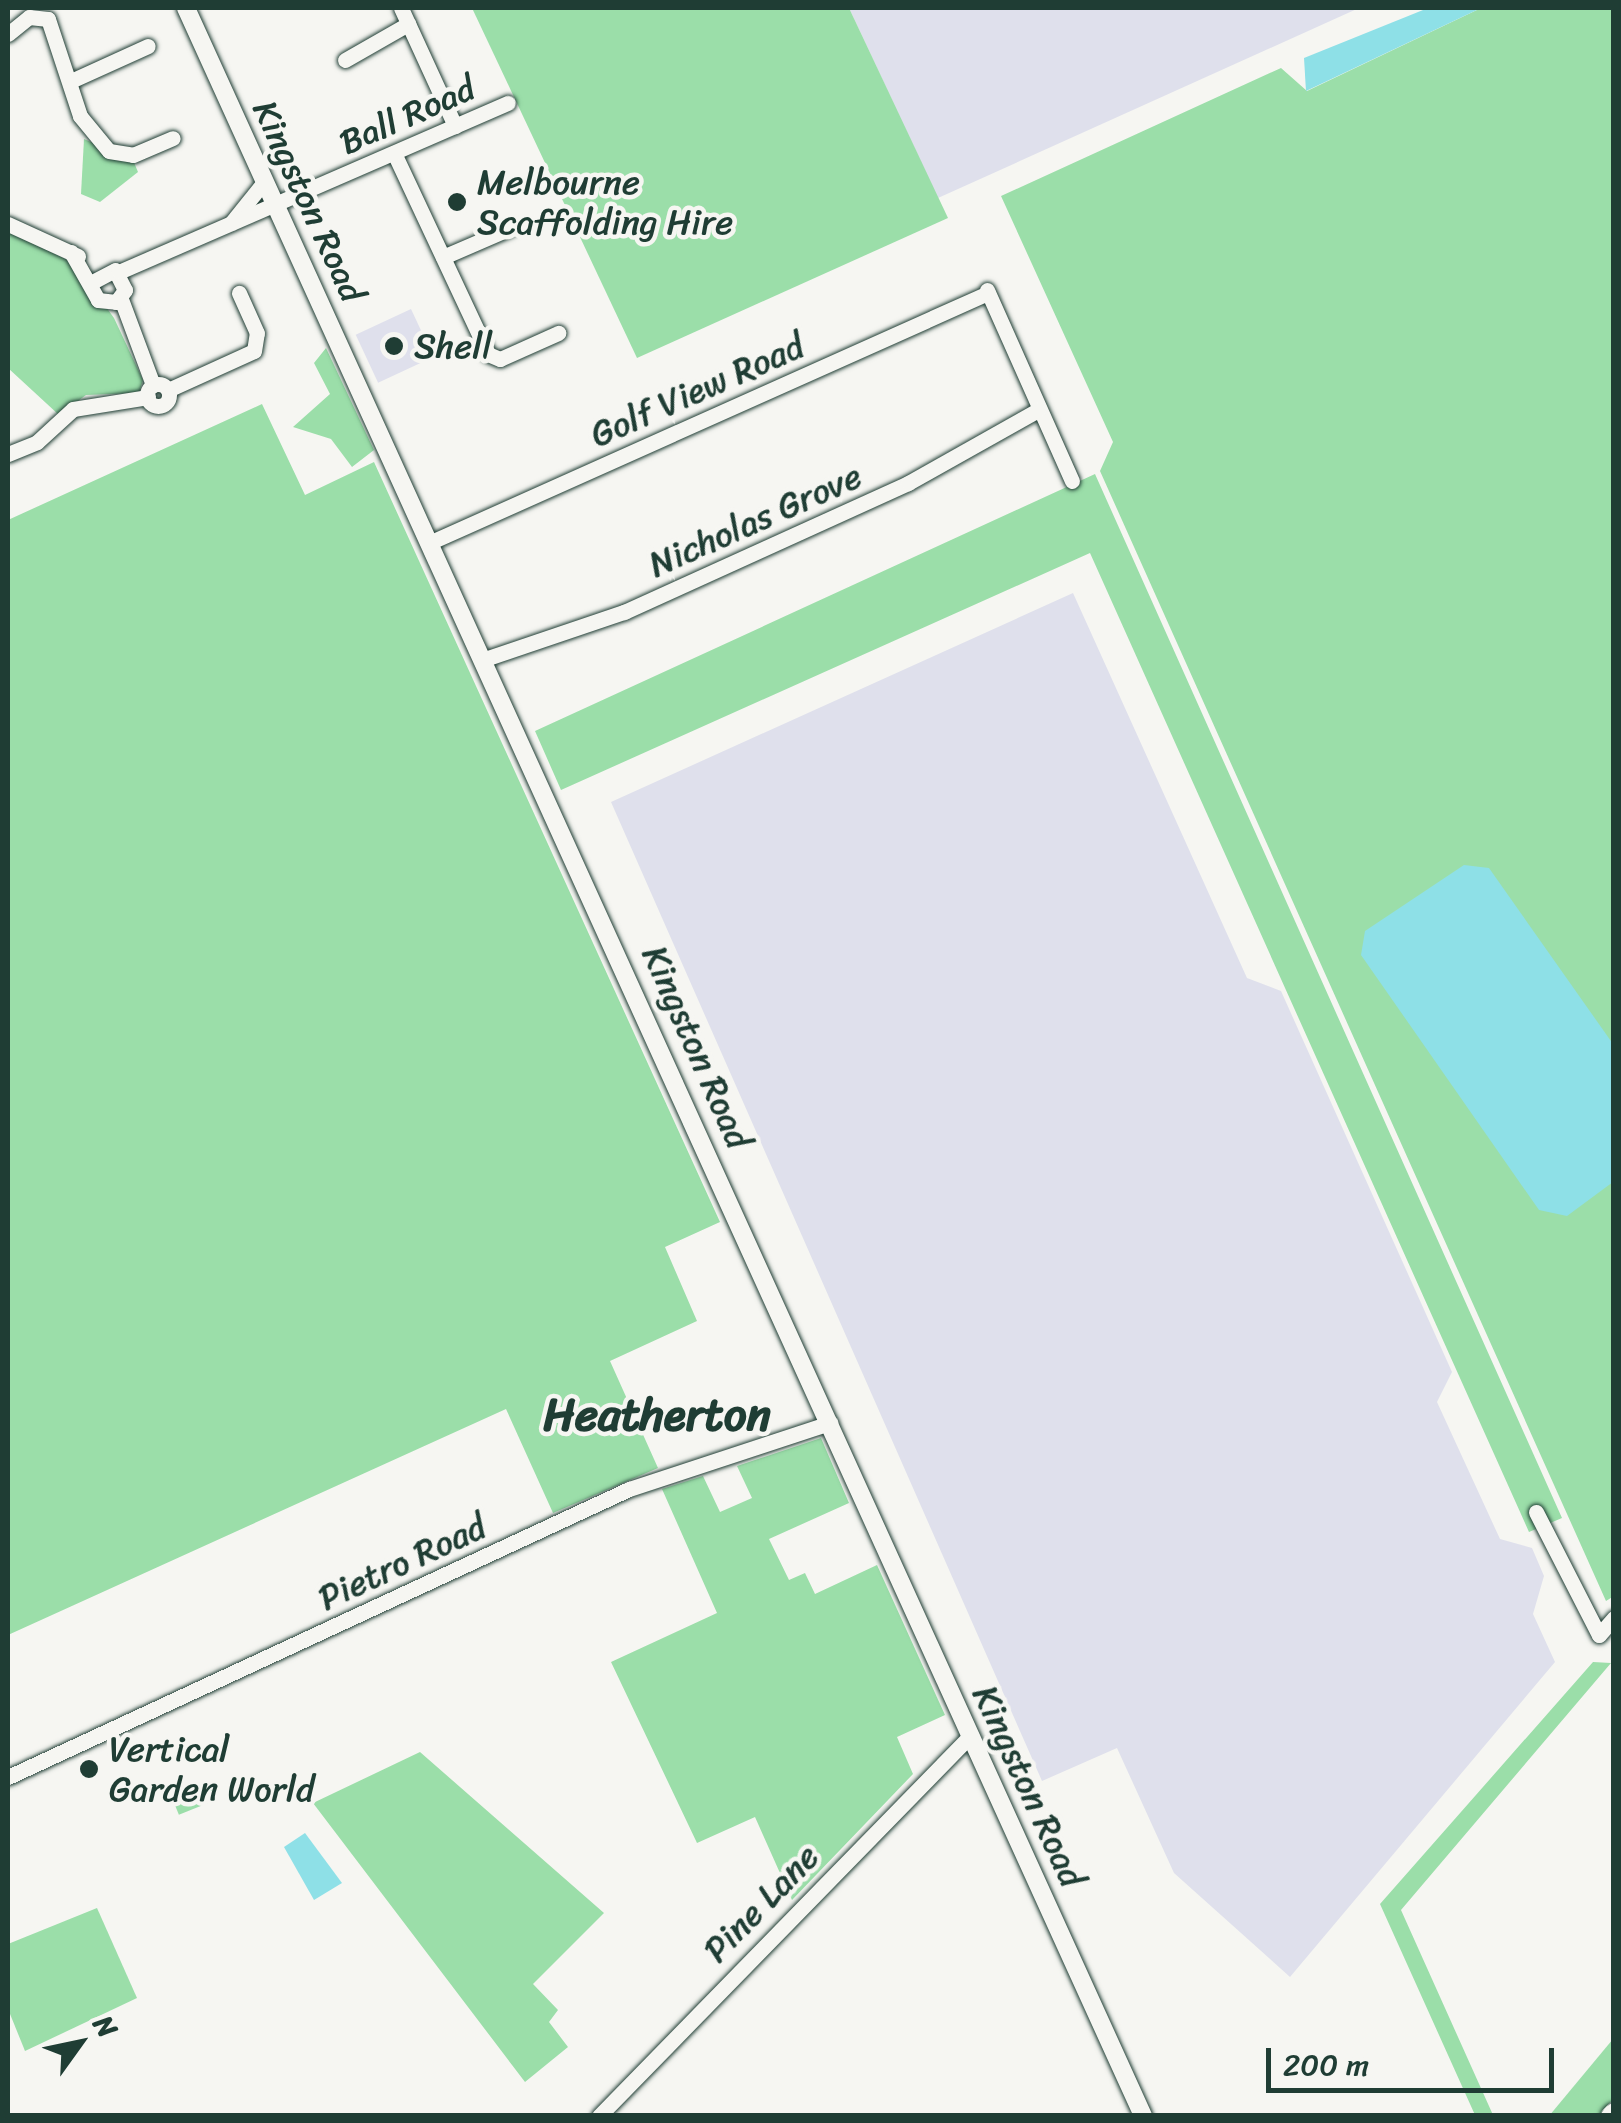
<!DOCTYPE html>
<style>
body{margin:0}
#map{position:relative;width:1621px;height:2123px;overflow:hidden;background:#f6f6f2;font-family:Sriracha,sans-serif}
div>[style]{position:absolute}
[style*='--x']{left:calc(var(--x)*1px);top:calc(var(--y)*1px);width:calc(var(--w)*1px);rotate:calc(var(--a)*1deg)}
.built>*{inset:0;background:#dfe0ec;transform-origin:0 0}
.green>*{inset:0;background:#9bdea9;transform-origin:0 0}
.water>*{inset:0;background:#8ee0e7}
.roads{filter:drop-shadow(0 0 2px #1f3d34) drop-shadow(0 0 2px #1f3d34)}
.minor>*{height:15px;margin:-7.5px;padding:0 7.5px;transform-origin:7.5px;border-radius:7.5px;background:#f6f6f2}
.minor>.ring{margin:-7.5px;padding:0;box-sizing:content-box;background:none;border:15px solid #f6f6f2;border-radius:50%}
.major>*{height:18px;margin:-9px;padding:0 9px;transform-origin:9px;border-radius:9px;background:#f6f6f2}
.highway>*{height:20px;margin:-10px;padding:0 10px;transform-origin:10px;border-radius:10px;background:#f6f6f2}
.dots>*{width:28px;height:28px;translate:-50% -50%;box-sizing:border-box;border:5px solid #f6f6f2;border-radius:50%}
span{translate:-50% -50%;white-space:nowrap;text-align:center;line-height:1.15;-webkit-text-stroke:9px #f6f6f2;paint-order:stroke}
.street-label{font-size:35px;color:#1f3d34}
.poi-label{font-size:35px;color:#1f3d34}
.left{translate:0 -50%;text-align:left}
.district-label{font-size:45px;color:#1f3d34;font-weight:700}
.frame{position:absolute;inset:0;border:10px solid #1f3d34;pointer-events:none}
.north{position:absolute;left:30px;top:1993px;width:100px;height:100px;-webkit-text-stroke:8px #f6f6f2;paint-order:stroke;rotate:57deg;font-size:28px;font-weight:700;line-height:40px;text-align:center;color:#1f3d34}
.north::after{content:'';display:block;margin:auto;width:35px;height:45px;background:#1f3d34;clip-path:polygon(50% 0,100% 100%,50% 72%,0 100%)}
.scale{position:absolute;left:1266px;top:2048px;width:288px;height:45px;box-sizing:border-box;border:5px solid #1f3d34;border-top:0;padding-left:12px;font-size:30px;line-height:35px;white-space:nowrap;color:#1f3d34;-webkit-text-stroke:8px #f6f6f2;paint-order:stroke}
</style>
<div id="map">
<div class="built">
<i style="clip-path:polygon(849px 8px,1359px 8px,938px 198px)"></i>
<i style="left:411px;top:309px;width:53px;height:61px;rotate:65deg"></i>
<i style="clip-path:polygon(1073px 593px,1247px 978px,1281px 991px,1452px 1372px,1437px 1402px,1500px 1539px,1532px 1548px,1544px 1576px,1533px 1614px,1555px 1662px,1290px 1977px,1174px 1873px,1117px 1748px,1042px 1781px,611px 802px)"></i>
</div>
<div class="green">
<i style="clip-path:polygon(472px 8px,849px 8px,948px 218px,637px 358px)"></i>
<i style="clip-path:polygon(1481px 8px,1613px 8px,1614px 1596px,1606px 1601px,1100px 471px,1113px 442px,1001px 196px,1281px 68px,1307px 91px)"></i>
<i style="clip-path:polygon(84px 139px,133px 160px,138px 172px,100px 202px,81px 194px)"></i>
<i style="clip-path:polygon(8px 232px,74px 263px,114px 318px,143px 380px,139px 393px,86px 395px,59px 415px,8px 368px)"></i>
<i style="clip-path:polygon(326px 348px,374px 450px,352px 467px,331px 439px,293px 427px,330px 394px,314px 363px)"></i>
<i style="clip-path:polygon(262px 404px,305px 495px,374px 462px,720px 1222px,665px 1247px,697px 1321px,610px 1361px,658px 1468px,553px 1513px,506px 1409px,8px 1635px,8px 520px)"></i>
<i style="clip-path:polygon(1095px 474px,1562px 1518px,1529px 1532px,1090px 553px,561px 790px,535px 731px)"></i>
<i style="clip-path:polygon(821px 1438px,849px 1503px,769px 1539px,789px 1580px,805px 1573px,815px 1594px,877px 1565px,945px 1715px,897px 1737px,913px 1774px,792px 1900px,755px 1817px,697px 1843px,611px 1662px,717px 1613px,662px 1489px,703px 1476px,720px 1512px,752px 1498px,737px 1466px)"></i>
<i style="clip-path:polygon(1593px 1662px,1611px 1663px,1401px 1910px,1493px 2115px,1475px 2115px,1380px 1904px)"></i>
<i style="clip-path:polygon(420px 1752px,604px 1913px,533px 1984px,558px 2010px,549px 2022px,568px 2047px,525px 2082px,313px 1803px)"></i>
<i style="left:212px;top:1782px;width:18px;height:43px;rotate:68deg"></i>
<i style="clip-path:polygon(97px 1908px,137px 1998px,25px 2051px,8px 2009px,8px 1944px)"></i>
<i style="clip-path:polygon(1613px 2039px,1613px 2099px,1600px 2115px,1549px 2116px)"></i>
</div>
<div class="water">
<i style="clip-path:polygon(1428px 8px,1481px 8px,1306px 91px,1304px 58px)"></i>
<i style="clip-path:polygon(1464px 865px,1489px 868px,1613px 1044px,1613px 1182px,1567px 1216px,1539px 1210px,1361px 955px,1365px 931px)"></i>
<i style="clip-path:polygon(305px 1833px,342px 1883px,314px 1900px,284px 1847px)"></i>
</div>
<div class="roads">
<div class="minor">
<i style="--x:401;--y:8;--w:130;--a:65.4"></i>
<i style="--x:8;--y:34;--w:27;--a:-39"></i>
<i style="--x:29;--y:17;--w:19;--a:6"></i>
<i style="--x:48;--y:19;--w:102;--a:71.7"></i>
<i style="--x:80;--y:116;--w:45;--a:50.4"></i>
<i style="--x:109;--y:151;--w:24;--a:9"></i>
<i style="--x:133;--y:155;--w:43;--a:-23"></i>
<i style="--x:345;--y:60;--w:73;--a:-29.7"></i>
<i style="--x:73;--y:80;--w:82;--a:-24.4"></i>
<i style="--x:394;--y:153;--w:222;--a:64.9"></i>
<i style="--x:488;--y:354;--w:13;--a:23"></i>
<i style="--x:500;--y:359;--w:64;--a:-24.1"></i>
<i style="--x:231;--y:223;--w:53;--a:-51.2"></i>
<i style="--x:8;--y:224;--w:77;--a:24.6"></i>
<i style="--x:71;--y:252;--w:55;--a:60.6"></i>
<i style="--x:98;--y:300;--w:18;--a:6"></i>
<i style="--x:116;--y:302;--w:15;--a:-53"></i>
<i style="--x:125;--y:290;--w:22;--a:-117"></i>
<i style="--x:115;--y:270;--w:26;--a:152"></i>
<i style="--x:443;--y:257;--w:73;--a:-23.4"></i>
<i style="--x:119;--y:272;--w:424;--a:-23.5"></i>
<i style="--x:987;--y:290;--w:209;--a:66"></i>
<i style="--x:121;--y:299;--w:92;--a:69.6"></i>
<i class="ring" style="left:147px;top:384px;width:7px;height:7px"></i>
<i style="--x:168;--y:390;--w:94;--a:-24.4"></i>
<i style="--x:254;--y:351;--w:18;--a:-81"></i>
<i style="--x:257;--y:333;--w:44;--a:-114.2"></i>
<i style="--x:8;--y:454;--w:31;--a:-22"></i>
<i style="--x:37;--y:442;--w:49;--a:-42.5"></i>
<i style="--x:73;--y:409;--w:76;--a:-9.1"></i>
<i style="--x:431;--y:542;--w:610;--a:-24.09"></i>
<i style="--x:485;--y:659;--w:147;--a:-18.7"></i>
<i style="--x:624;--y:612;--w:312;--a:-24.4"></i>
<i style="--x:908;--y:483;--w:149;--a:-29.3"></i>
<i style="--x:1536;--y:1512;--w:138;--a:62.9"></i>
<i style="--x:1599;--y:1635;--w:23;--a:-49"></i>
<i style="--x:8;--y:1777;--w:685;--a:-24.88"></i>
<i style="--x:629;--y:1489;--w:212;--a:-18.2"></i>
<i style="--x:599;--y:2116;--w:531;--a:-45.69"></i>
</div>
<div class="major">
<i style="--x:186;--y:8;--w:2315;--a:65.58"></i>
</div>
<div class="highway">
<i style="--x:1611;--y:2116;--w:4;--a:-45"></i>
</div>
</div>
<div class="dots">
<i style="left:457px;top:202px;background:#1f3d34"></i>
<i style="left:394px;top:346px;background:#1f3d34"></i>
<i style="left:89px;top:1769px;background:#1f3d34"></i>
</div>
<div class="street-label">
<span style="left:407px;top:115px;rotate:-24deg">Ball Road</span>
<span style="left:309px;top:201px;rotate:65deg">Kingston Road</span>
<span style="left:697px;top:390px;rotate:-24deg">Golf View Road</span>
<span style="left:755px;top:520px;rotate:-24deg">Nicholas Grove</span>
<span style="left:697px;top:1047px;rotate:66deg">Kingston Road</span>
<span style="left:402px;top:1562px;rotate:-25deg">Pietro Road</span>
<span style="left:1029px;top:1786px;rotate:65deg">Kingston Road</span>
<span style="left:761px;top:1903px;rotate:-46deg">Pine Lane</span>
</div>
<div class="poi-label">
<span class="left" style="left:477px;top:202px">Melbourne<br>Scaffolding Hire</span>
<span class="left" style="left:414px;top:346px">Shell</span>
<span class="left" style="left:109px;top:1769px">Vertical<br>Garden World</span>
</div>
<div class="district-label">
<span style="left:657px;top:1416px">Heatherton</span>
</div>
<div class="frame"></div>
<div class="north">N</div>
<div class="scale">200 m</div>
</div>
